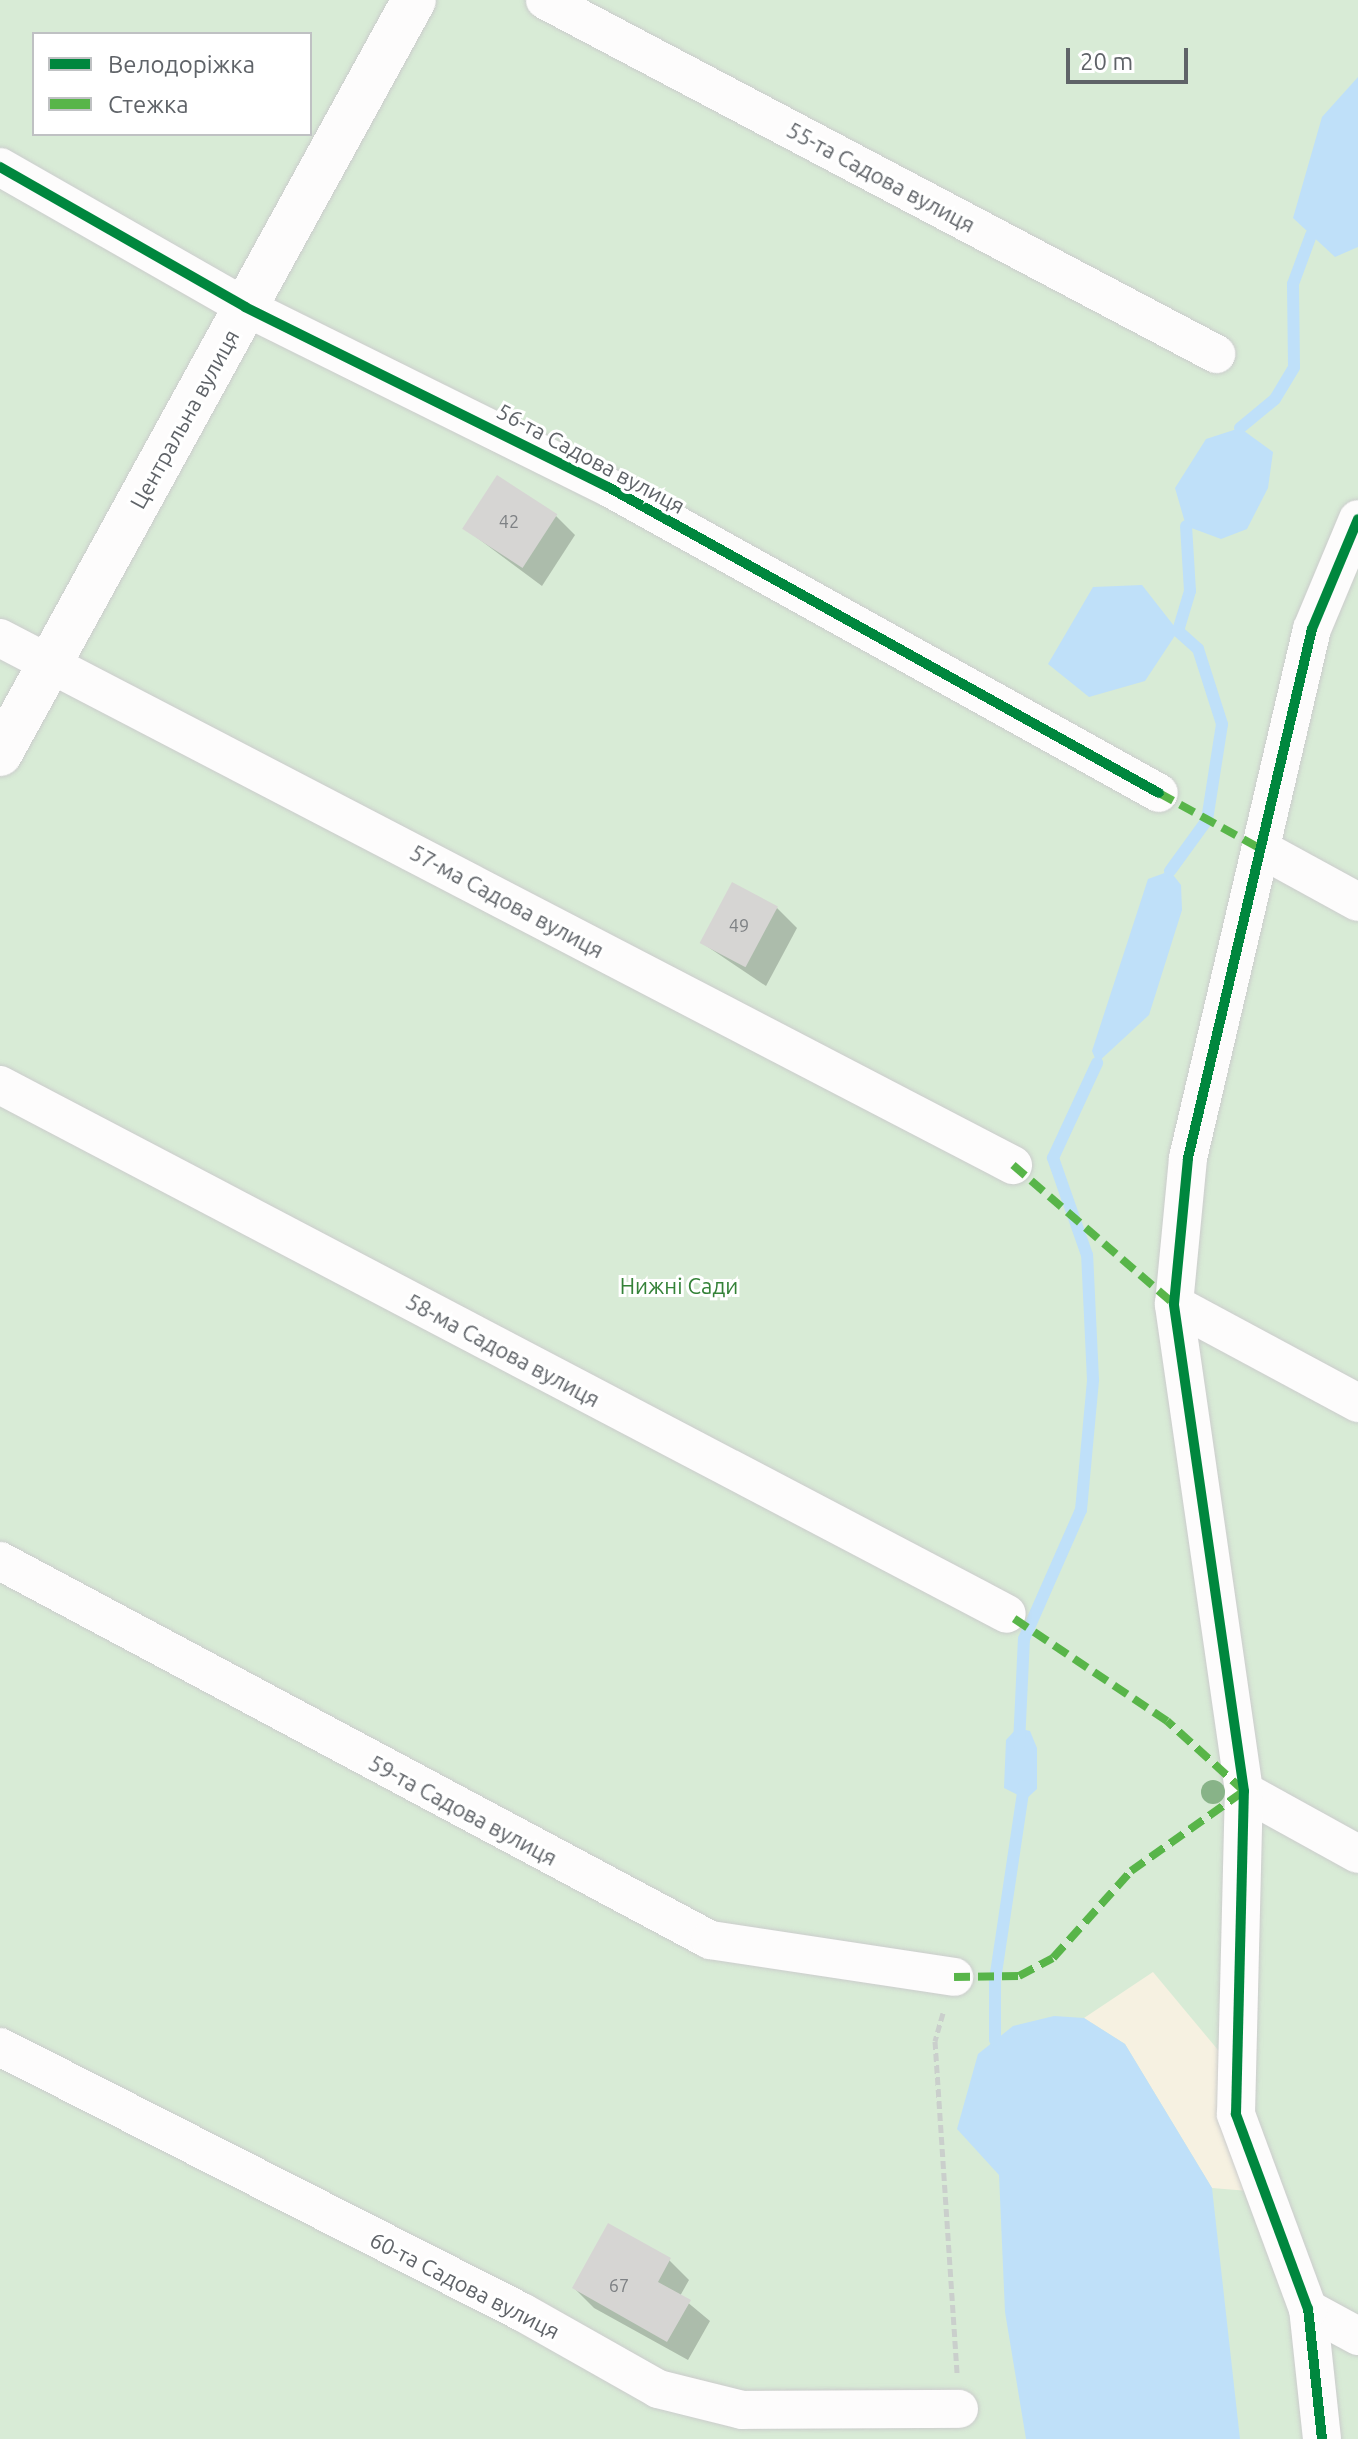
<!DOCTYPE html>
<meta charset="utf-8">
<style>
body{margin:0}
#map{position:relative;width:1358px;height:2439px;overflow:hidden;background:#efeeea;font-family:Ubuntu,sans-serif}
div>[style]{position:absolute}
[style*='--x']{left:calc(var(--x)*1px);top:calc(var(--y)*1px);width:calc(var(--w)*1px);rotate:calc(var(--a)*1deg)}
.green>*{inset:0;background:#d8ebd6}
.sand>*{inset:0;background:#f6f1e1}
.water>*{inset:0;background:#bfe0f9}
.shadow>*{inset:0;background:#0003}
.stream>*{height:12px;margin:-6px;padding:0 6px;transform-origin:6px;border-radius:6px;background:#bfe0f9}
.building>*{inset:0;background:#d6d5d3;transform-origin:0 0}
.path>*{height:5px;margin-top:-2.5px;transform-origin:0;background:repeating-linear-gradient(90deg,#cacfcc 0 8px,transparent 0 12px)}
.roads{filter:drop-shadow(0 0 2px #cbcccc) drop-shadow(0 0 2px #cbcccc)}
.minor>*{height:38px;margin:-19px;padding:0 19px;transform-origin:19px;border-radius:19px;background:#fdfcfc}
.tertiary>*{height:44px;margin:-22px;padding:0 22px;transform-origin:22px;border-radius:22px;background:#fdfcfc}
.quiet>*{height:8px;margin-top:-4px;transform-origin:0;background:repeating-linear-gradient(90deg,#58b549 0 16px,transparent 0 24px)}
.cycleway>*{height:10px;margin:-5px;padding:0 5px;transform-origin:5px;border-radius:5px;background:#00873e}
.trees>*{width:24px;height:24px;margin:-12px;border-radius:50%;background:#88b388}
span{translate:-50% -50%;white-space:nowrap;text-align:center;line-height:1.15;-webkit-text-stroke:6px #fff;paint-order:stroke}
.number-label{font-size:18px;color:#7e8184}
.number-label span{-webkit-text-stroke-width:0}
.street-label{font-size:22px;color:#5f6368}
.park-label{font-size:22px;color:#348238}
.legend{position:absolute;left:32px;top:32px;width:280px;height:104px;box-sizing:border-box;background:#fff;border:2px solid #bfc1c3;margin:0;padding:10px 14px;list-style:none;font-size:24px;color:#5f6368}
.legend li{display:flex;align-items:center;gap:16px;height:40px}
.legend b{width:40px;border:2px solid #bfc1c3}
.scale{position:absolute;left:1066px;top:48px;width:122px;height:36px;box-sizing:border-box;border:4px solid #5f6368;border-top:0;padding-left:10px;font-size:24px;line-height:28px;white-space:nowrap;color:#5f6368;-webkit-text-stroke:6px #fff;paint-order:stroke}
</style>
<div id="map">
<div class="green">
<i style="clip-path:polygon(evenodd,0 0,1358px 0,1358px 2439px,0 2439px,0 0,34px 34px,310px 34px,310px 134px,34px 134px,34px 34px)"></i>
</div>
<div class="sand">
<i style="clip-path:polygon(1153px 1972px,1233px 2068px,1249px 2191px,1212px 2188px,1125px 2044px,1084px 2018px)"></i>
</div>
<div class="water">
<i style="clip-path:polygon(1358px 77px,1358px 247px,1335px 257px,1293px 218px,1322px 117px)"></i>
<i style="clip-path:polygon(1240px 428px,1273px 452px,1268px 488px,1247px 529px,1221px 539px,1186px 526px,1175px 488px,1206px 439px)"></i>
<i style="clip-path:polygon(1142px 585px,1178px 631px,1145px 681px,1089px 697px,1048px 664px,1093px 587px)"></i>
<i style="clip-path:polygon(1170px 871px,1181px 885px,1182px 910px,1149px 1015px,1097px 1063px,1092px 1051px,1148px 879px)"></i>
<i style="clip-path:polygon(1017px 1728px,1030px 1731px,1037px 1748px,1037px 1789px,1026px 1799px,1004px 1788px,1006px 1740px)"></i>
<i style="clip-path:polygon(1054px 2016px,1084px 2018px,1125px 2044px,1212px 2188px,1240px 2439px,1026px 2439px,1005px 2312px,999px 2175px,957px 2129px,978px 2054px,1013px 2026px)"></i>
</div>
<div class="shadow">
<i style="clip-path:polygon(556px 516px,575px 535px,542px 586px,464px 528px)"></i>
<i style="clip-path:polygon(777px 908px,797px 928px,766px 986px,702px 943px)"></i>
<i style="clip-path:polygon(669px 2260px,689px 2280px,680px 2296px,710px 2321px,688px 2360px,594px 2308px,574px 2288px)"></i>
</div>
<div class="stream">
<i style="--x:1240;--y:428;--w:45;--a:-39.6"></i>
<i style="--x:1275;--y:399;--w:37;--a:-59"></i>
<i style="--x:1294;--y:367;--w:83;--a:-90.7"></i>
<i style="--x:1293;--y:284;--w:52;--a:-69.8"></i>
<i style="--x:1170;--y:871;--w:63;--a:-54"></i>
<i style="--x:1207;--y:820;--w:97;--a:-81.1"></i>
<i style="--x:1222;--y:724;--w:79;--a:-107.7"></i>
<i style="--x:1198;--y:649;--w:27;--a:-138"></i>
<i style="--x:1178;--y:631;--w:42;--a:-73.3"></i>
<i style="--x:1190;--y:591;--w:65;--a:-93.5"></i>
<i style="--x:1019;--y:1744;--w:105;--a:-87.3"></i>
<i style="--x:1024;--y:1639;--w:141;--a:-66.2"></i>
<i style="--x:1081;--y:1510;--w:131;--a:-84.7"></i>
<i style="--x:1093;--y:1380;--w:125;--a:-92.7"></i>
<i style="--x:1087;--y:1255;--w:103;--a:-109.3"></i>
<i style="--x:1053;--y:1158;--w:105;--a:-65.1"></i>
<i style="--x:995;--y:2040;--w:60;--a:-90"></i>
<i style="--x:995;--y:1980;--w:196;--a:-81.5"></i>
</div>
<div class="building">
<i style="left:497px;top:475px;width:72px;height:64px;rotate:33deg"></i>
<i style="left:732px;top:882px;width:52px;height:69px;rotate:28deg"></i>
<i style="clip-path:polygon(608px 2223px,671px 2258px,658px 2282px,691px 2300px,667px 2342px,572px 2288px)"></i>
</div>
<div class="path">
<i style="--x:943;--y:2013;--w:29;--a:106"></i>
<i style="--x:935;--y:2041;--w:333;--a:86.2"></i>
</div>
<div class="roads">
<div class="minor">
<i style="--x:545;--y:0;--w:759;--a:27.81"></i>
<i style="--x:0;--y:167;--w:282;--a:29.7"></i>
<i style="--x:245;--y:307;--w:405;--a:26.4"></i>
<i style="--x:608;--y:487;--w:630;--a:29.05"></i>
<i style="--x:0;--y:638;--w:1142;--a:27.49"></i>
<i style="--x:1263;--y:850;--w:108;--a:28.7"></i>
<i style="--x:0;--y:1085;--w:1137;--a:27.71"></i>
<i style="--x:1174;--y:1304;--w:209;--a:28.3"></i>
<i style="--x:0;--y:1561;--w:805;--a:28.09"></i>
<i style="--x:710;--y:1940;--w:247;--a:8.6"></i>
<i style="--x:1244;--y:1791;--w:130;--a:28.9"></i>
<i style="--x:0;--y:2047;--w:585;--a:26.92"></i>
<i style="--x:522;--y:2312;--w:156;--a:29.5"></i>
<i style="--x:658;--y:2389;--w:87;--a:14"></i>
<i style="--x:742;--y:2410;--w:217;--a:-0.3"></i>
<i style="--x:1308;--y:2309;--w:57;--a:28.4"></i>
<i style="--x:1322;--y:2439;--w:131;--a:-96.1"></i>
<i style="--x:1308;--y:2309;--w:208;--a:-110.3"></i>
<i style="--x:1236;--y:2114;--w:323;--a:-88.6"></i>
<i style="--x:1244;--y:1791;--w:492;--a:-98.2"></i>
<i style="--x:1174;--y:1304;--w:147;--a:-84.5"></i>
<i style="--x:1188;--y:1158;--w:543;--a:-76.81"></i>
<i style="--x:1312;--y:629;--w:119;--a:-67.3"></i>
</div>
<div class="tertiary">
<i style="--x:0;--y:754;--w:860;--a:-61.23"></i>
</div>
</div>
<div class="quiet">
<i style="--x:1159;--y:793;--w:119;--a:28.7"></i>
<i style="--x:1013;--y:1165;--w:213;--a:40.8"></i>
<i style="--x:954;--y:1977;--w:65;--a:-0.9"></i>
<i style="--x:1019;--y:1976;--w:38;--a:-28"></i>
<i style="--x:1053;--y:1958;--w:117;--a:-48.1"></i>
<i style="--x:1131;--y:1871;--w:138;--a:-35.3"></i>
<i style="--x:1244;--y:1791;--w:104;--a:-137.7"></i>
<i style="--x:1167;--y:1721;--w:192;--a:-146.2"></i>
</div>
<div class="cycleway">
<i style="--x:0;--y:167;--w:282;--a:29.7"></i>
<i style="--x:245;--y:307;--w:405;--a:26.4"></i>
<i style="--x:608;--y:487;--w:630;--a:29.05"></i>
<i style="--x:1322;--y:2439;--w:131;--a:-96.1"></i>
<i style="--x:1308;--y:2309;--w:208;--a:-110.3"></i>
<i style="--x:1236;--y:2114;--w:323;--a:-88.6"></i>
<i style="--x:1244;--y:1791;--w:492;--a:-98.2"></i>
<i style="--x:1174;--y:1304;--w:147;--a:-84.5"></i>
<i style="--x:1188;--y:1158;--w:543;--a:-76.81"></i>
<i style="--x:1312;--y:629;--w:119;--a:-67.3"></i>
</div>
<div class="trees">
<i style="left:1213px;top:1792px"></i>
</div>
<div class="number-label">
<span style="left:509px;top:521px">42</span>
<span style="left:739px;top:925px">49</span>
<span style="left:619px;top:2285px">67</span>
</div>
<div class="street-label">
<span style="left:881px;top:177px;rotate:28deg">55-та Садова вулиця</span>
<span style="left:184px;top:419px;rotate:-61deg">Центральна вулиця</span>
<span style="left:591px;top:458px;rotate:28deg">56-та Садова вулиця</span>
<span style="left:507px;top:901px;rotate:28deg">57-ма Садова вулиця</span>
<span style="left:503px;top:1350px;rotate:28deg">58-ма Садова вулиця</span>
<span style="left:463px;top:1810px;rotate:28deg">59-та Садова вулиця</span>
<span style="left:465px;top:2285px;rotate:27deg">60-та Садова вулиця</span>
</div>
<div class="park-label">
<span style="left:679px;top:1286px">Нижні Сади</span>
</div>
<ul class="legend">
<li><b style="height:10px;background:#00873e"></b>Велодоріжка</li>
<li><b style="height:10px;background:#58b549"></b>Стежка</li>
</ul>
<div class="scale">20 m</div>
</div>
